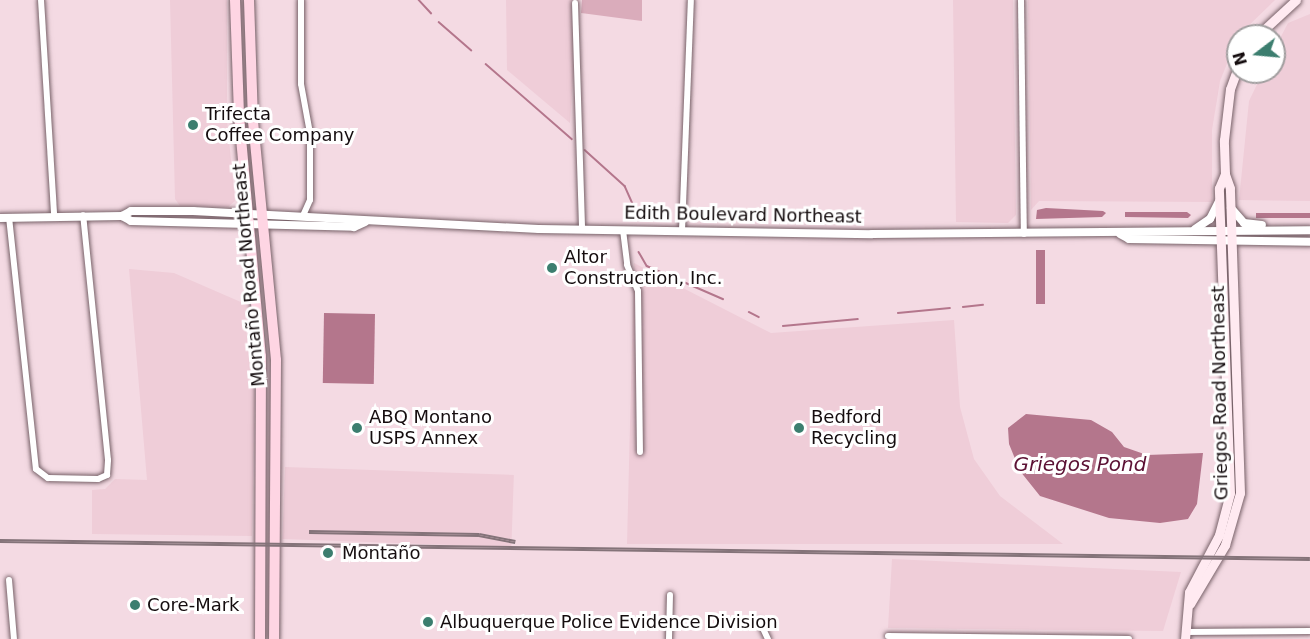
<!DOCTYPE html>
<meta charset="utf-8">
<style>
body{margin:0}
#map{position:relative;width:1310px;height:639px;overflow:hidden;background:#f4dae3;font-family:"DejaVu Sans",sans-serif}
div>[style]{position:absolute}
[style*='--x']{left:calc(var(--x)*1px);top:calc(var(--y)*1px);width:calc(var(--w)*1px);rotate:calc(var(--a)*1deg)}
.built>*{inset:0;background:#efcdd8;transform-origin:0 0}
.green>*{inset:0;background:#daacbb}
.water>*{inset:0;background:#b4768c;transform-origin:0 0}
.stream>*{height:1.5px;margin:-0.75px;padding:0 0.75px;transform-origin:0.75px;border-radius:0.75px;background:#b4768c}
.roads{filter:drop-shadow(0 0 2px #786269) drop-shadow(0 0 2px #786269)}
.minor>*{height:6px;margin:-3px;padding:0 3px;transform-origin:3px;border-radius:3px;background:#fff}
.tertiary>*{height:8px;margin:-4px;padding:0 4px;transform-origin:4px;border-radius:4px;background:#fff}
.secondary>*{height:9px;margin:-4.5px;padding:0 4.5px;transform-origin:4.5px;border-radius:4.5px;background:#ffeaf1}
.primary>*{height:10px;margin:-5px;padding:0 5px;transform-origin:5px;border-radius:5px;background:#fed5e3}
.rail>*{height:4px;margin-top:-2px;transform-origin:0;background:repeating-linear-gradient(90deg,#fff 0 4.5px,#847379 0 9px);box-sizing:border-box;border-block:2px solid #847379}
.dots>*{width:16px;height:16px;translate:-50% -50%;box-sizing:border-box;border:3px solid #fff;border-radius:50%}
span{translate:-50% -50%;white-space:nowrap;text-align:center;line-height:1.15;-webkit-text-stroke:6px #fff;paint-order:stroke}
.poi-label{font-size:18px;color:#150d0f}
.left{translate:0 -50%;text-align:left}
.street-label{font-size:18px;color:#150d0f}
.water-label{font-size:20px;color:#5c1134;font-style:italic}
.north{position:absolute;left:1226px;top:24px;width:60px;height:60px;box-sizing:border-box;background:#fff;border:2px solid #a19e9f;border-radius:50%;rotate:254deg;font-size:16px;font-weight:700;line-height:24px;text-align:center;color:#150d0f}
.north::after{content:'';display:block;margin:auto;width:21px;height:27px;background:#3c7e6f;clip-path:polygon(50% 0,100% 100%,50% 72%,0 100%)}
</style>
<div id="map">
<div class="built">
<i style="clip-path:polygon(170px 0,227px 0,227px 120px,235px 201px,228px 207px,180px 206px,175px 199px)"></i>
<i style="clip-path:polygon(506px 0,578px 0,570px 123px,507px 70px)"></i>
<i style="clip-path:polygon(953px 0,1013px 0,1016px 215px,1008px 223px,956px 222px)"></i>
<i style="clip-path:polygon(1028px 0,1275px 0,1238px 36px,1220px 81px,1212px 130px,1212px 202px,1039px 201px,1031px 210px)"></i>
<i style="clip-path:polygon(1310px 14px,1310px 201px,1239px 200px,1249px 101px,1263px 72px,1274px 72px,1274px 50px,1288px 23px)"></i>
<i style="clip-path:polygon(634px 263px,771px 333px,954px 320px,960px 407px,974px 459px,1000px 496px,1063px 544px,627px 544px)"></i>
<i style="clip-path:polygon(129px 269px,174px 273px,250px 306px,255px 367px,252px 536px,92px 534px,92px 490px,105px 489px,115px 479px,147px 480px)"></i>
<i style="left:285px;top:467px;width:229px;height:72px;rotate:2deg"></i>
<i style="clip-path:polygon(892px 559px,1181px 572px,1163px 631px,888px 628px)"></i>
</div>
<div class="green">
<i style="clip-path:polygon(582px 0,642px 0,642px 21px,581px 13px)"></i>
</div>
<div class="water">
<i style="clip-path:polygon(1046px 208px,1103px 211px,1106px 213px,1102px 217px,1036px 219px,1037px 210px)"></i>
<i style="clip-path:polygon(1125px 212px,1187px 212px,1191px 215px,1188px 218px,1125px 217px)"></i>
<i style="left:1256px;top:213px;width:54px;height:5px"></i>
<i style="left:1036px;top:250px;width:9px;height:54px"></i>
<i style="left:324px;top:313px;width:51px;height:70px;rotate:1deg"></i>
<i style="clip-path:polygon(1026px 414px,1091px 420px,1112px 432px,1124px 447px,1147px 455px,1203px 453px,1197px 504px,1188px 519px,1160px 523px,1109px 518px,1040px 496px,1020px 471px,1009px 444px,1008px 428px)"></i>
</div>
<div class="stream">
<i style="--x:419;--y:0;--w:18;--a:47"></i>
<i style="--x:439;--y:22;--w:43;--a:41.2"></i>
<i style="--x:486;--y:64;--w:114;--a:41.1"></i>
<i style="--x:585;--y:150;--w:54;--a:42"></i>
<i style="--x:625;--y:186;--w:24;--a:66"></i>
<i style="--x:639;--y:252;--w:16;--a:60"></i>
<i style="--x:647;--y:266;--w:83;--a:23.5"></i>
<i style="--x:963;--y:307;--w:20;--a:-6"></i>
<i style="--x:749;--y:312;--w:11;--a:27"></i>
<i style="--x:898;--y:313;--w:52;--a:-5.5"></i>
<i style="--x:783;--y:326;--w:75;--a:-5.3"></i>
</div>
<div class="roads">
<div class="minor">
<i style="--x:41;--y:0;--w:215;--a:86.5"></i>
<i style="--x:301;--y:0;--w:84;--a:90"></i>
<i style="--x:301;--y:84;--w:50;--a:79.6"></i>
<i style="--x:310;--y:133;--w:67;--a:90"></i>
<i style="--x:310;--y:200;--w:17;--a:114"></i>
<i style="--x:1021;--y:0;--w:234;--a:89.3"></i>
<i style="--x:575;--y:3;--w:227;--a:88.2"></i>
<i style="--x:9;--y:217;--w:253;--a:83.9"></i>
<i style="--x:36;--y:469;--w:15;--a:37"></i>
<i style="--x:48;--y:478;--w:50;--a:1.1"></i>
<i style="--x:98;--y:479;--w:10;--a:-24"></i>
<i style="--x:107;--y:475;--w:15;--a:-86"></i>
<i style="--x:108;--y:460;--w:246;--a:-95.8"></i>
<i style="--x:623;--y:230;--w:35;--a:83"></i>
<i style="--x:627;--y:265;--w:28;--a:67"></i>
<i style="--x:638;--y:291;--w:161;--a:89.3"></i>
<i style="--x:682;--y:231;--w:231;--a:-87.8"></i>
<i style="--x:9;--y:580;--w:59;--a:85.2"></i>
<i style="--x:760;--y:622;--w:19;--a:65"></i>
<i style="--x:1185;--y:632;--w:125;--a:-0.5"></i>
<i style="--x:888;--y:636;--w:241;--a:0.7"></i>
<i style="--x:669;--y:639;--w:44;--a:-88.7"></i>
</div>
<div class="tertiary">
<i style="--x:1231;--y:208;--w:20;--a:49"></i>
<i style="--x:1244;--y:223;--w:18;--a:6"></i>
<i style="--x:122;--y:216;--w:10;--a:-29"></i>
<i style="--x:131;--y:211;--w:62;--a:0"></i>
<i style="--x:193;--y:211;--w:346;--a:3"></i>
<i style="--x:539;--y:229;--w:333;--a:0.9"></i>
<i style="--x:872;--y:234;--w:438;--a:-0.5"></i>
<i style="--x:0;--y:218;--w:122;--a:-0.9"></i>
<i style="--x:122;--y:216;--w:10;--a:29"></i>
<i style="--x:131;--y:221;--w:223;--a:1.5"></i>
<i style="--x:354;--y:227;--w:12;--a:-24"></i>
<i style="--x:1195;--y:229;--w:18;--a:-34"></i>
<i style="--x:1210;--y:219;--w:20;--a:-63"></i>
<i style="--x:1120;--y:234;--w:10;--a:29"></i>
<i style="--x:1129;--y:239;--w:181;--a:0.9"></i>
</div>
<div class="secondary">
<i style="--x:1257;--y:36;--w:53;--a:-42.7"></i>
<i style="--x:1190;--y:604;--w:69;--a:-59.3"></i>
<i style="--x:1225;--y:545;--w:54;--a:-73.9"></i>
<i style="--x:1240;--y:493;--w:305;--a:-91.9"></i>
<i style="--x:1230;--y:188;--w:15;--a:-110"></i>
<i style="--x:1225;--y:174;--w:34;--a:-92"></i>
<i style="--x:1224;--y:140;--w:51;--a:-83.3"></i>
<i style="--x:1230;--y:89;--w:23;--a:-70"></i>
<i style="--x:1185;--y:639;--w:47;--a:-85.1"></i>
<i style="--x:1189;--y:592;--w:64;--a:-62.2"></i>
<i style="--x:1219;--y:535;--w:43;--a:-75.3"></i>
<i style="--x:1230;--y:493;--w:305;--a:-92.1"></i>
<i style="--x:1219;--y:188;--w:15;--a:-67"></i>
</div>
<div class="primary">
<i style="--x:235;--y:0;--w:116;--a:88"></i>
<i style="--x:239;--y:116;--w:241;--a:84.8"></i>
<i style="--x:261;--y:356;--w:283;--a:90.2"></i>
<i style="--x:249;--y:0;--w:121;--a:88.1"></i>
<i style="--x:253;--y:121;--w:240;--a:84.5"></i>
<i style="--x:276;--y:360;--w:279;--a:90.4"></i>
</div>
</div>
<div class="rail">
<i style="--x:309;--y:532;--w:170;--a:1"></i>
<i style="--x:479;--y:535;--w:37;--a:11"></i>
<i style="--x:0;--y:541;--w:1310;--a:0.79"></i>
</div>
<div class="dots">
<i style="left:193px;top:125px;background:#3c7e6f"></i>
<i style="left:552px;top:268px;background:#3c7e6f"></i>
<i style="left:357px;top:428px;background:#3c7e6f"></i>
<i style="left:799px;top:428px;background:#3c7e6f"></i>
<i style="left:328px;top:553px;background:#3c7e6f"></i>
<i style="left:135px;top:605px;background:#3c7e6f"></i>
<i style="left:428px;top:622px;background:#3c7e6f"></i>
</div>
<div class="poi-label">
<span class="left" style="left:205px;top:125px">Trifecta<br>Coffee Company</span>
<span class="left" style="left:564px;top:268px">Altor<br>Construction, Inc.</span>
<span class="left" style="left:369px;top:428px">ABQ Montano<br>USPS Annex</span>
<span class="left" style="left:811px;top:428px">Bedford<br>Recycling</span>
<span class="left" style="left:342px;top:553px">Montaño</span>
<span class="left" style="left:147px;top:605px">Core-Mark</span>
<span class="left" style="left:440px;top:622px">Albuquerque Police Evidence Division</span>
</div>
<div class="street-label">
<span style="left:743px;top:215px;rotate:1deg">Edith Boulevard Northeast</span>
<span style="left:249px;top:275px;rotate:-95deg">Montaño Road Northeast</span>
<span style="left:1220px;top:393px;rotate:-91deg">Griegos Road Northeast</span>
</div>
<div class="water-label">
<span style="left:1080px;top:464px">Griegos Pond</span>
</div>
<div class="north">N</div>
</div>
